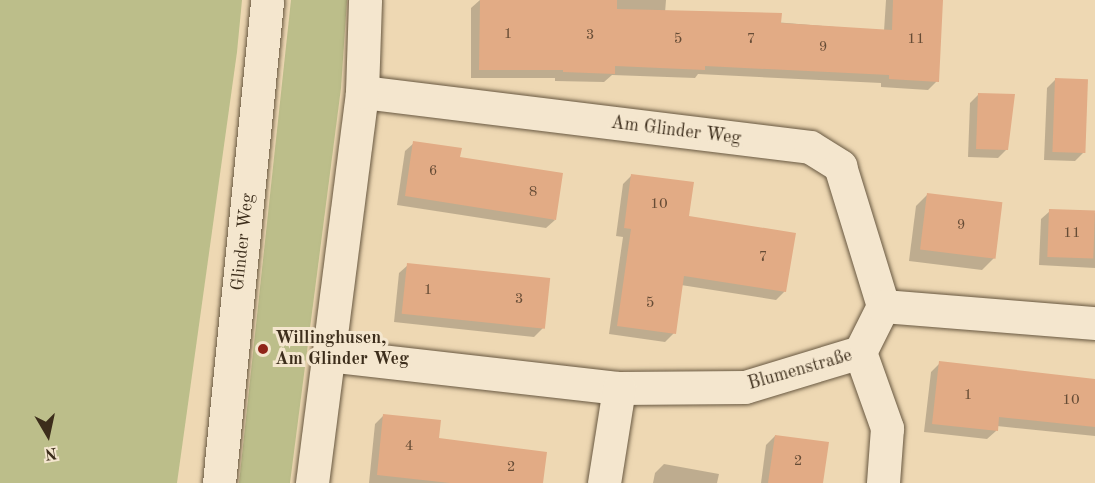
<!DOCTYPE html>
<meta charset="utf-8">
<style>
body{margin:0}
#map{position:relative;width:1095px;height:483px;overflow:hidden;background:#eed8b3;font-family:"Old Standard TT",serif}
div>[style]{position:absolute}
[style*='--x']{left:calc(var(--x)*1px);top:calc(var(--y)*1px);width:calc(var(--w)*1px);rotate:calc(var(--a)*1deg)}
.green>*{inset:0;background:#bcbe8a}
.shadow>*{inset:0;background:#0003}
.building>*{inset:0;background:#e2ab85;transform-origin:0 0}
.roads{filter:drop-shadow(0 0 2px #685841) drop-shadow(0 0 2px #685841)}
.minor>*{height:33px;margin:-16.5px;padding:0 16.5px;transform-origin:16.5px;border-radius:16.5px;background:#f4e6ce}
.dots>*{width:16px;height:16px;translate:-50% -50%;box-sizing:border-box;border:3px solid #f4e6ce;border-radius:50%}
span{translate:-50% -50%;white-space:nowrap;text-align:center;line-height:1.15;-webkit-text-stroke:6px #f4e6ce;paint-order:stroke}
.number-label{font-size:15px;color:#664c36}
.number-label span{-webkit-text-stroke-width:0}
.street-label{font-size:18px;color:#3c2d1b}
.poi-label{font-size:18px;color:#3c2d1b;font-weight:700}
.left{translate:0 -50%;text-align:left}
.north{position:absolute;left:18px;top:405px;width:60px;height:60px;-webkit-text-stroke:4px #f4e6ce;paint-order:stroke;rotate:171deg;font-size:16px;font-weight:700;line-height:24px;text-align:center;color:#3c2d1b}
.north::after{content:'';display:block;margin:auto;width:21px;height:27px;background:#3c2d1b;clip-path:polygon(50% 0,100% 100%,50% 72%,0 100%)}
</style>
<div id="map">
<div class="green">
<i style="clip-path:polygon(0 0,242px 0,237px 52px,177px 483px,0 483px)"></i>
<i style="clip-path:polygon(291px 0,347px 0,341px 88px,290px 483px,239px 483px)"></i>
</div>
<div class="shadow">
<i style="clip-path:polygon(480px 0,666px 0,665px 13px,884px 31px,886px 0,941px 0,937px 81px,928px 90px,881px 87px,881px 83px,698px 74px,695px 78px,612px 75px,604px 82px,555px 81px,555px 78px,471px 78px,471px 8px)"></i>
<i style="clip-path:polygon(1055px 80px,1084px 152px,1075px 161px,1044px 160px,1047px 88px)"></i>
<i style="clip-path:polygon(979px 94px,1007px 149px,998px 158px,968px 157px,970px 103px)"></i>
<i style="clip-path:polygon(414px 143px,458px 159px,555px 220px,546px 228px,397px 205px,405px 151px)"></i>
<i style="clip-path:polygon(632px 175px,687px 218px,785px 291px,776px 300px,681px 285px,674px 333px,665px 342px,609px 334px,623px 237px,616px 236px,623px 184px)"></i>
<i style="clip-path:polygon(927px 195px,994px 258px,982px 270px,909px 261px,916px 206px)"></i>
<i style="clip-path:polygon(1050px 211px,1095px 213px,1095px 268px,1039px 265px,1041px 219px)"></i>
<i style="clip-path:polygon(408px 265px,543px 328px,534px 337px,394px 322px,399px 273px)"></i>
<i style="clip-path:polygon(940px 363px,1095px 381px,1095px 436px,997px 426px,996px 431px,987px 439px,924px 432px,931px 372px)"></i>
<i style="clip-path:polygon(384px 415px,437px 439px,541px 483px,369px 483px,375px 424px)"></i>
<i style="clip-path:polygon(775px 436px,822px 483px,761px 483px,766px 445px)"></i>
<i style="clip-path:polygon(664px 464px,719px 474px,717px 483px,653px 483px,655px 473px)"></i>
</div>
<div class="building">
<i style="clip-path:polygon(480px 0,617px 0,617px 9px,782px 13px,781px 23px,892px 30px,893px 0,943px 0,939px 82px,889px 79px,889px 75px,705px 66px,705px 70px,615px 66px,615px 74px,563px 72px,563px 70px,479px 70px)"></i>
<i style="left:1055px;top:78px;width:33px;height:74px;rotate:2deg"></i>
<i style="clip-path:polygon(978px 93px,1015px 94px,1008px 150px,976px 149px)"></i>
<i style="clip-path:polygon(413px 141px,462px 148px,460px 157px,563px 173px,556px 220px,405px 196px)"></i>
<i style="clip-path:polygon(631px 174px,694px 182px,689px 216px,796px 233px,786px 292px,684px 276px,676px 334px,617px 326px,631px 229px,624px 228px)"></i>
<i style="left:927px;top:193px;width:76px;height:57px;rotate:7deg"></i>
<i style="left:1049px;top:209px;width:46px;height:48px;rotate:2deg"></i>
<i style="left:407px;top:263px;width:144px;height:51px;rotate:6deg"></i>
<i style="clip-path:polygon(939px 361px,1095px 379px,1095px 427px,999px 417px,998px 431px,932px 424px)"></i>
<i style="clip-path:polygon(383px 414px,441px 420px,439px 438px,547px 452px,543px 483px,450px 483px,377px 475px)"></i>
<i style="clip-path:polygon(775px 435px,829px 442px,823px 483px,768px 483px)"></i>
</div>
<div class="roads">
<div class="minor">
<i style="--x:362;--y:92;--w:451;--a:7"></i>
<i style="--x:810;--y:147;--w:36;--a:32"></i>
<i style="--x:840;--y:166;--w:146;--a:72.9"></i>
<i style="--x:860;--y:352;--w:81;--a:70.4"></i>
<i style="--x:887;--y:428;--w:55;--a:94.2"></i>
<i style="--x:328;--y:355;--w:293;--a:6.5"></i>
<i style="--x:619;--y:388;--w:126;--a:-0.5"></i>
<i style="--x:745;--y:387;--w:120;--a:-16.9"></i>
<i style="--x:860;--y:352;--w:51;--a:-63.4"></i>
<i style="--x:883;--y:306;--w:213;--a:4.6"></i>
<i style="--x:219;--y:483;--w:485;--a:-84.3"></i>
<i style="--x:312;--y:483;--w:394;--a:-82.7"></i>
<i style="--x:362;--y:92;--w:92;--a:-88.1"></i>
<i style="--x:604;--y:483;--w:96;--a:-81"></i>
</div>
</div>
<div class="dots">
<i style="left:263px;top:349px;background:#8f2418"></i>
</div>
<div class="number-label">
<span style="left:508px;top:35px">1</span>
<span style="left:590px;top:36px">3</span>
<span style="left:678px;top:40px">5</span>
<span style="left:751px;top:40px">7</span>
<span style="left:916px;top:40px">11</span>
<span style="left:823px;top:48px">9</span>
<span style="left:433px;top:172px">6</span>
<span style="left:533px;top:193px">8</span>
<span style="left:659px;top:205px">10</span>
<span style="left:961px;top:226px">9</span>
<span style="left:1072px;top:234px">11</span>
<span style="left:763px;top:258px">7</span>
<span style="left:428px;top:291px">1</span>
<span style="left:519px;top:300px">3</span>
<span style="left:650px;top:304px">5</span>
<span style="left:968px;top:396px">1</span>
<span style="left:1071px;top:401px">10</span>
<span style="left:409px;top:447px">4</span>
<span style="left:798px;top:462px">2</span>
<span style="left:511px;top:468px">2</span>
</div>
<div class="street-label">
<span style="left:676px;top:131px;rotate:7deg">Am Glinder Weg</span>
<span style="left:243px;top:242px;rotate:-84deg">Glinder Weg</span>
<span style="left:800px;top:370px;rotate:-16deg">Blumenstraße</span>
</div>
<div class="poi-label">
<span class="left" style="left:275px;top:349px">Willinghusen,<br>Am Glinder Weg</span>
</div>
<div class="north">N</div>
</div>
